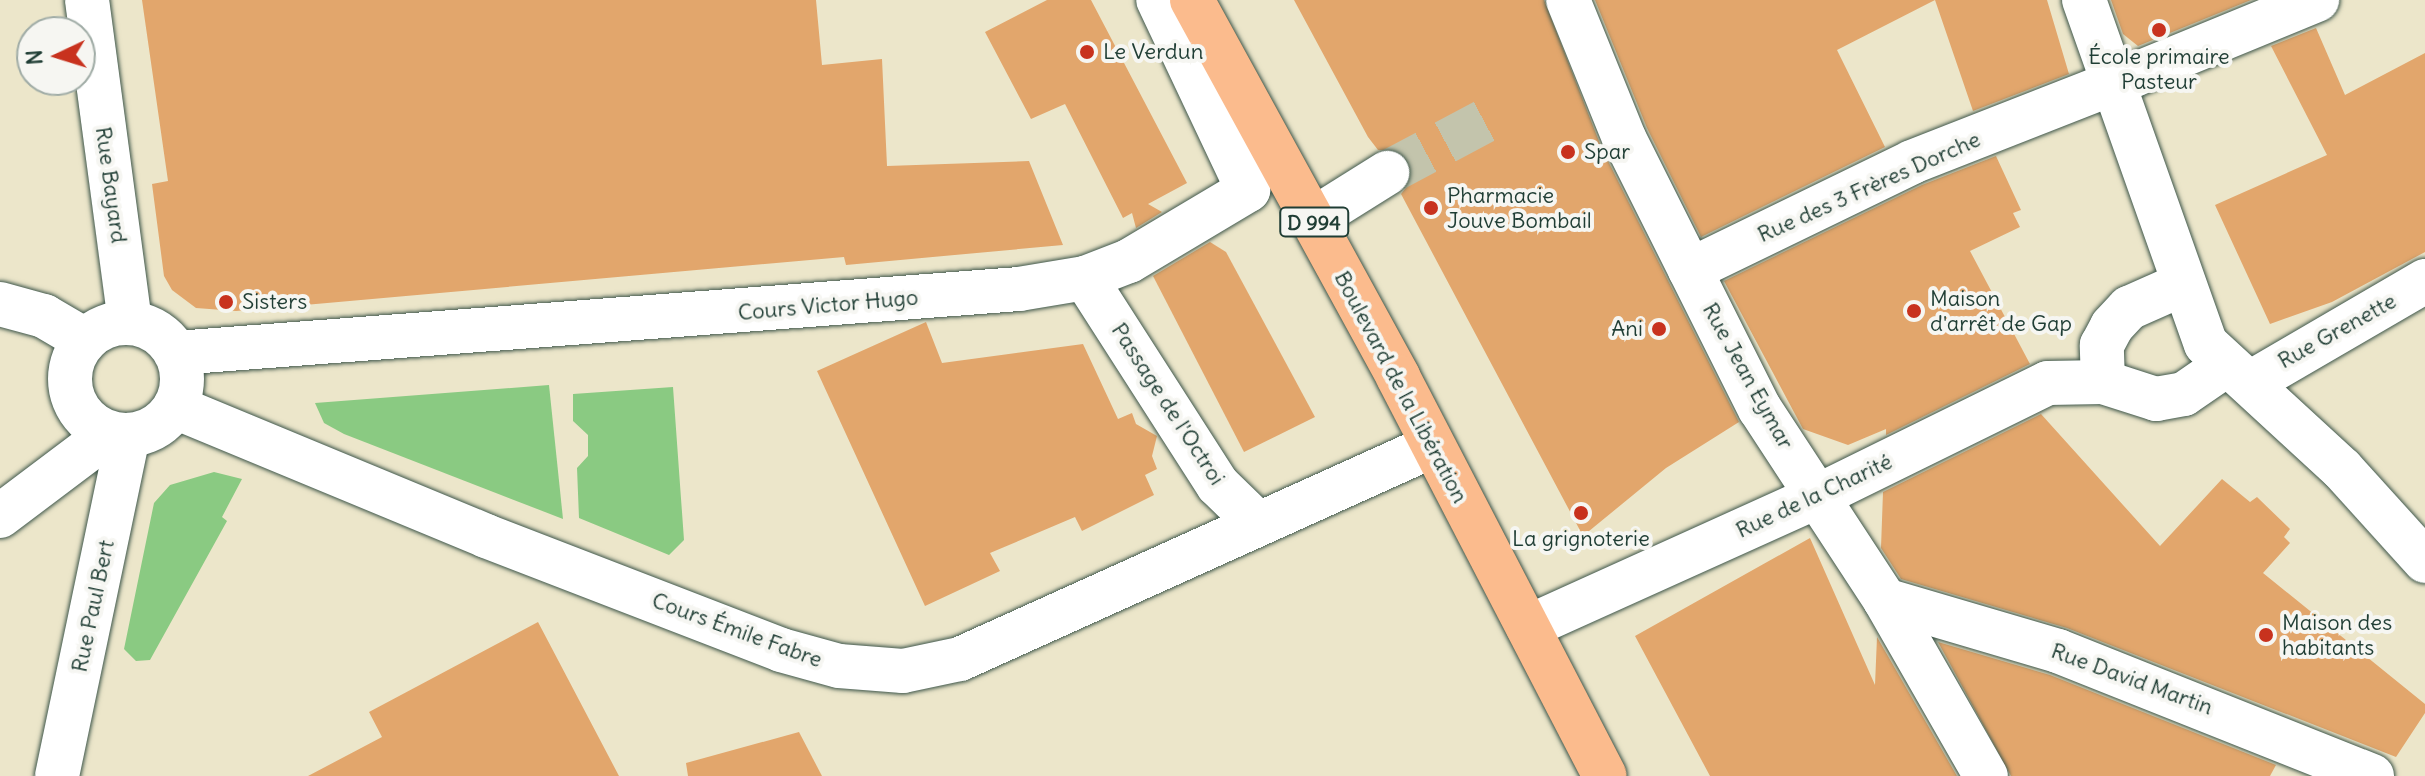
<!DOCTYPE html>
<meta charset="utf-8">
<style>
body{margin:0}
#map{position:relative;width:2425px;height:776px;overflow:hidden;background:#ece6ca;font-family:Delius,sans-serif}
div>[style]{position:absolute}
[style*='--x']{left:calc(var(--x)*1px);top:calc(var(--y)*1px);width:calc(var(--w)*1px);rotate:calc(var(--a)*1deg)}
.green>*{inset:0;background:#8aca82}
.building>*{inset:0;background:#e2a66c}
.pedestrian-tunnel>*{height:44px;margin-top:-22px;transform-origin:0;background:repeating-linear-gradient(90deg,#c3c4ac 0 44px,transparent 0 66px)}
.roads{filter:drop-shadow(0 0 2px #3e564a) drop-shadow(0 0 2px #3e564a)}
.pedestrian>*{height:44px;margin:-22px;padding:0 22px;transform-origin:22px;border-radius:22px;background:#fff}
.minor>*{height:44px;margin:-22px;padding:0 22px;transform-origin:22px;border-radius:22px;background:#fff}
.tertiary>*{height:44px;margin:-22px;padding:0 22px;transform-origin:22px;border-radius:22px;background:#fff}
.tertiary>.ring{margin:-22px;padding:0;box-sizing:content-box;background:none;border:44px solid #fff;border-radius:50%}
.primary>*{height:44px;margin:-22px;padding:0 22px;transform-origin:22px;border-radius:22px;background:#fbbb8d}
.dots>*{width:22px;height:22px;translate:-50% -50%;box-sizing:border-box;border:4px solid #f6f6f2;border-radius:50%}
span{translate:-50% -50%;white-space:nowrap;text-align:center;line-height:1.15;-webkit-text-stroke:8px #f6f6f2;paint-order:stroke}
.shield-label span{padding:2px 6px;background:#f6f6f2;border:2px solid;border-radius:6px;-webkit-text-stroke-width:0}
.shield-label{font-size:20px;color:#1f3d34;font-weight:700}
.poi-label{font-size:22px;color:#1f3d34}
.left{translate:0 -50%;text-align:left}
.right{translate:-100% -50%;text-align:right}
.street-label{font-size:22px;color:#1f3d34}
.north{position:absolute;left:16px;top:16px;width:80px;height:80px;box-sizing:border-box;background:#f6f6f2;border:2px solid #a0aca6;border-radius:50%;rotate:266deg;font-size:22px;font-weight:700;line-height:32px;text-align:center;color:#1f3d34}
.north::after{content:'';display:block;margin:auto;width:28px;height:36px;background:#c8321e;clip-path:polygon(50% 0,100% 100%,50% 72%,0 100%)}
</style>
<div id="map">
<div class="green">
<i style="clip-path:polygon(549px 385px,563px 519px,344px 434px,324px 423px,315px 403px)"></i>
<i style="clip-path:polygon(673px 387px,684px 540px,669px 555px,579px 518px,577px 468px,588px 456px,588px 435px,573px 421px,573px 394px)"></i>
<i style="clip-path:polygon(214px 472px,242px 479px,222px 517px,227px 521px,150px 660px,136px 661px,124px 649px,154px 503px,170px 485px)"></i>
</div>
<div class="building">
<i style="clip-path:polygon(142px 0,816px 0,822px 65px,882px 59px,887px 166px,1029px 161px,1063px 245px,846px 265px,844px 257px,236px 311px,196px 308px,172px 290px,164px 276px,152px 184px,168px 181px)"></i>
<i style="clip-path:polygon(1047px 0,1091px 0,1187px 183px,1148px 204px,1162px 212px,1136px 228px,1132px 213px,1123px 218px,1065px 104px,1031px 119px,985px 32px)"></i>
<i style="clip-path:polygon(1294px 0,1544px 0,1602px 149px,1739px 422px,1666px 468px,1583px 536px,1401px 194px,1409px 184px,1408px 160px,1398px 151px,1378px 150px,1368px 137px)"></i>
<i style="clip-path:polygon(1595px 0,2047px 0,2069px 74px,1973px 111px,1935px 0,1837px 50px,1885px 147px,1701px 237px,1647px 128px)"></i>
<i style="clip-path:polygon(2111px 0,2251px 0,2138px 46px,2123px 34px)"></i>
<i style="clip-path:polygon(2316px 28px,2345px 95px,2425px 53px,2425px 252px,2332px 302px,2270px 324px,2215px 205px,2327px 155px,2271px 46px)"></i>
<i style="clip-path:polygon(1996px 156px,2021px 210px,2013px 213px,2020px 227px,1970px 251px,2030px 364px,1886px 435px,1886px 429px,1848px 445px,1803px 429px,1724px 281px,1922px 185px)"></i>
<i style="clip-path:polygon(1210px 242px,1226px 252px,1315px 417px,1244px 452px,1153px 276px)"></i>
<i style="clip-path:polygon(926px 322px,942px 363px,1083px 344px,1118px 419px,1132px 413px,1136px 424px,1157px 436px,1152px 456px,1157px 469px,1145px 475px,1154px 495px,1082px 531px,1075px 517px,990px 553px,1000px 571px,925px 606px,817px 371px)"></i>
<i style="clip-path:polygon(2041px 414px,2160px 546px,2222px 479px,2250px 502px,2257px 497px,2290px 529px,2284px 537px,2290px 543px,2263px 573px,2425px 704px,2425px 713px,2396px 757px,2067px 628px,1901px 579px,1881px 548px,1883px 492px)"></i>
<i style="clip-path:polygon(1810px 538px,1875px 685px,1877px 637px,1957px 776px,1710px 776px,1635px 636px)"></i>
<i style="clip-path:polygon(538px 622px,619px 776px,308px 776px,382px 737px,369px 712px)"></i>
<i style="clip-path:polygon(1938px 642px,2050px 675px,2276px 765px,2270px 776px,2011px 776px)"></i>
<i style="clip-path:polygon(799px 732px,822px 776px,688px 776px,686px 763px)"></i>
</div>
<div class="pedestrian-tunnel">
<i style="--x:1387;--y:173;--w:121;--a:-28"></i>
</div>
<div class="roads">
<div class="pedestrian">
<i style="--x:2134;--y:75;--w:198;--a:-22.3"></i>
<i style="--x:1312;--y:220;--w:89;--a:-32.1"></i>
</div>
<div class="minor">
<i style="--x:87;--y:0;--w:325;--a:82.4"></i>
<i style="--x:1568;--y:0;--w:149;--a:67.9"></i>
<i style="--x:1624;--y:138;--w:303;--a:63.4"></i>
<i style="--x:1760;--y:409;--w:228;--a:56.8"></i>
<i style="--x:1885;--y:600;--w:203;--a:60.2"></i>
<i style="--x:2084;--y:0;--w:365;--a:70.5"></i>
<i style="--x:2206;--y:344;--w:185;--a:42.6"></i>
<i style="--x:2342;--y:469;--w:124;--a:47.9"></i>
<i style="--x:1690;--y:270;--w:247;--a:-25.9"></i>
<i style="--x:1912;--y:162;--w:238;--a:-21.4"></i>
<i style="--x:1085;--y:278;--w:246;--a:57.3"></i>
<i style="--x:1218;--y:485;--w:56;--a:44.3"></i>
<i style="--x:2103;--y:382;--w:37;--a:-92"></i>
<i style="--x:2102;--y:345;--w:21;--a:-62"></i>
<i style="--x:2112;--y:326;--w:25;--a:-47"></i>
<i style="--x:2129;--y:308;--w:59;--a:-24"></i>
<i style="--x:2250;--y:383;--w:203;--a:-30.2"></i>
<i style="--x:1885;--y:600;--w:180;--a:16.4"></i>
<i style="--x:2058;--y:651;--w:338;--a:21.7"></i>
<i style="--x:1528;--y:627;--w:318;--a:-24.3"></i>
<i style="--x:1818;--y:496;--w:256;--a:-26.2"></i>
<i style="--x:2048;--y:383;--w:55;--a:-1"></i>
<i style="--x:2103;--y:382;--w:56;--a:17.8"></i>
<i style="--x:2156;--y:399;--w:28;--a:-10"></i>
<i style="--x:2184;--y:394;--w:51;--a:-34.6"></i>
<i style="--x:57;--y:776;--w:348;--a:-78.2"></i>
</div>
<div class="tertiary">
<i style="--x:0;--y:304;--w:46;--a:15.3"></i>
<i style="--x:44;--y:316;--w:48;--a:30.3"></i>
<i class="ring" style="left:70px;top:323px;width:68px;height:68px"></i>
<i style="--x:176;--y:353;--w:845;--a:-4.34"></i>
<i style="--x:1019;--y:289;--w:67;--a:-9.5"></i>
<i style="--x:1085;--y:278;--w:47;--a:-21.1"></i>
<i style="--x:1129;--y:261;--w:139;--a:-30.8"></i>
<i style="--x:1248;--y:190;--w:210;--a:-115.3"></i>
<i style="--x:175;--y:407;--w:337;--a:22.5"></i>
<i style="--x:486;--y:536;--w:316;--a:21.1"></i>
<i style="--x:781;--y:650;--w:60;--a:15.4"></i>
<i style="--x:839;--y:666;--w:64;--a:4.5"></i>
<i style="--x:903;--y:671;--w:58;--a:-11.9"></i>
<i style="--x:960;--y:659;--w:518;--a:-24.29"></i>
<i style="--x:0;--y:516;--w:138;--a:-37"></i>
</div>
<div class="primary">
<i style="--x:1192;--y:0;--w:430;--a:61.3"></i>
<i style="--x:1398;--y:377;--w:449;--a:62.6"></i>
</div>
</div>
<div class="dots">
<i style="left:2159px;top:30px;background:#c8321e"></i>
<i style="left:1087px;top:52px;background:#c8321e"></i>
<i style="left:1568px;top:152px;background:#c8321e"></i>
<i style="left:1431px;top:208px;background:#c8321e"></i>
<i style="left:226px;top:302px;background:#c8321e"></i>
<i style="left:1914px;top:311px;background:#c8321e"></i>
<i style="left:1659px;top:329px;background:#c8321e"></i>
<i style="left:1581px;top:513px;background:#c8321e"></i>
<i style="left:2266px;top:635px;background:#c8321e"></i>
</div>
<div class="shield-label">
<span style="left:1314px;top:222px">D 994</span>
</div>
<div class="poi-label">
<span class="left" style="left:1103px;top:52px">Le Verdun</span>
<span style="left:2159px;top:69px">École primaire<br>Pasteur</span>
<span class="left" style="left:1584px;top:152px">Spar</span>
<span class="left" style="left:1447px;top:208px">Pharmacie<br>Jouve Bombail</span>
<span class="left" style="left:1930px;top:311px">Maison<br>d'arrêt de Gap</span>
<span class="left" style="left:242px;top:302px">Sisters</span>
<span class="right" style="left:1643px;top:329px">Ani</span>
<span style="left:1581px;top:539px">La grignoterie</span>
<span class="left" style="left:2282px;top:635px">Maison des<br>habitants</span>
</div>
<div class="street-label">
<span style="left:111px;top:185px;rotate:82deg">Rue Bayard</span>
<span style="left:1869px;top:187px;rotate:-24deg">Rue des 3 Frères Dorche</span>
<span style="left:828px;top:305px;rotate:-5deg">Cours Victor Hugo</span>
<span style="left:2337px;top:331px;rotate:-29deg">Rue Grenette</span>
<span style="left:1748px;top:376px;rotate:61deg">Rue Jean Eymar</span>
<span style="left:1401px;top:387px;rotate:62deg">Boulevard de la Libération</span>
<span style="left:1168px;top:404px;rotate:57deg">Passage de l'Octroi</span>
<span style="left:1814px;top:496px;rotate:-25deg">Rue de la Charité</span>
<span style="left:93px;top:606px;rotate:-78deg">Rue Paul Bert</span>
<span style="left:737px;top:630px;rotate:20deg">Cours Émile Fabre</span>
<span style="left:2132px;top:679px;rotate:20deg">Rue David Martin</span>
</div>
<div class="north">N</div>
</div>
